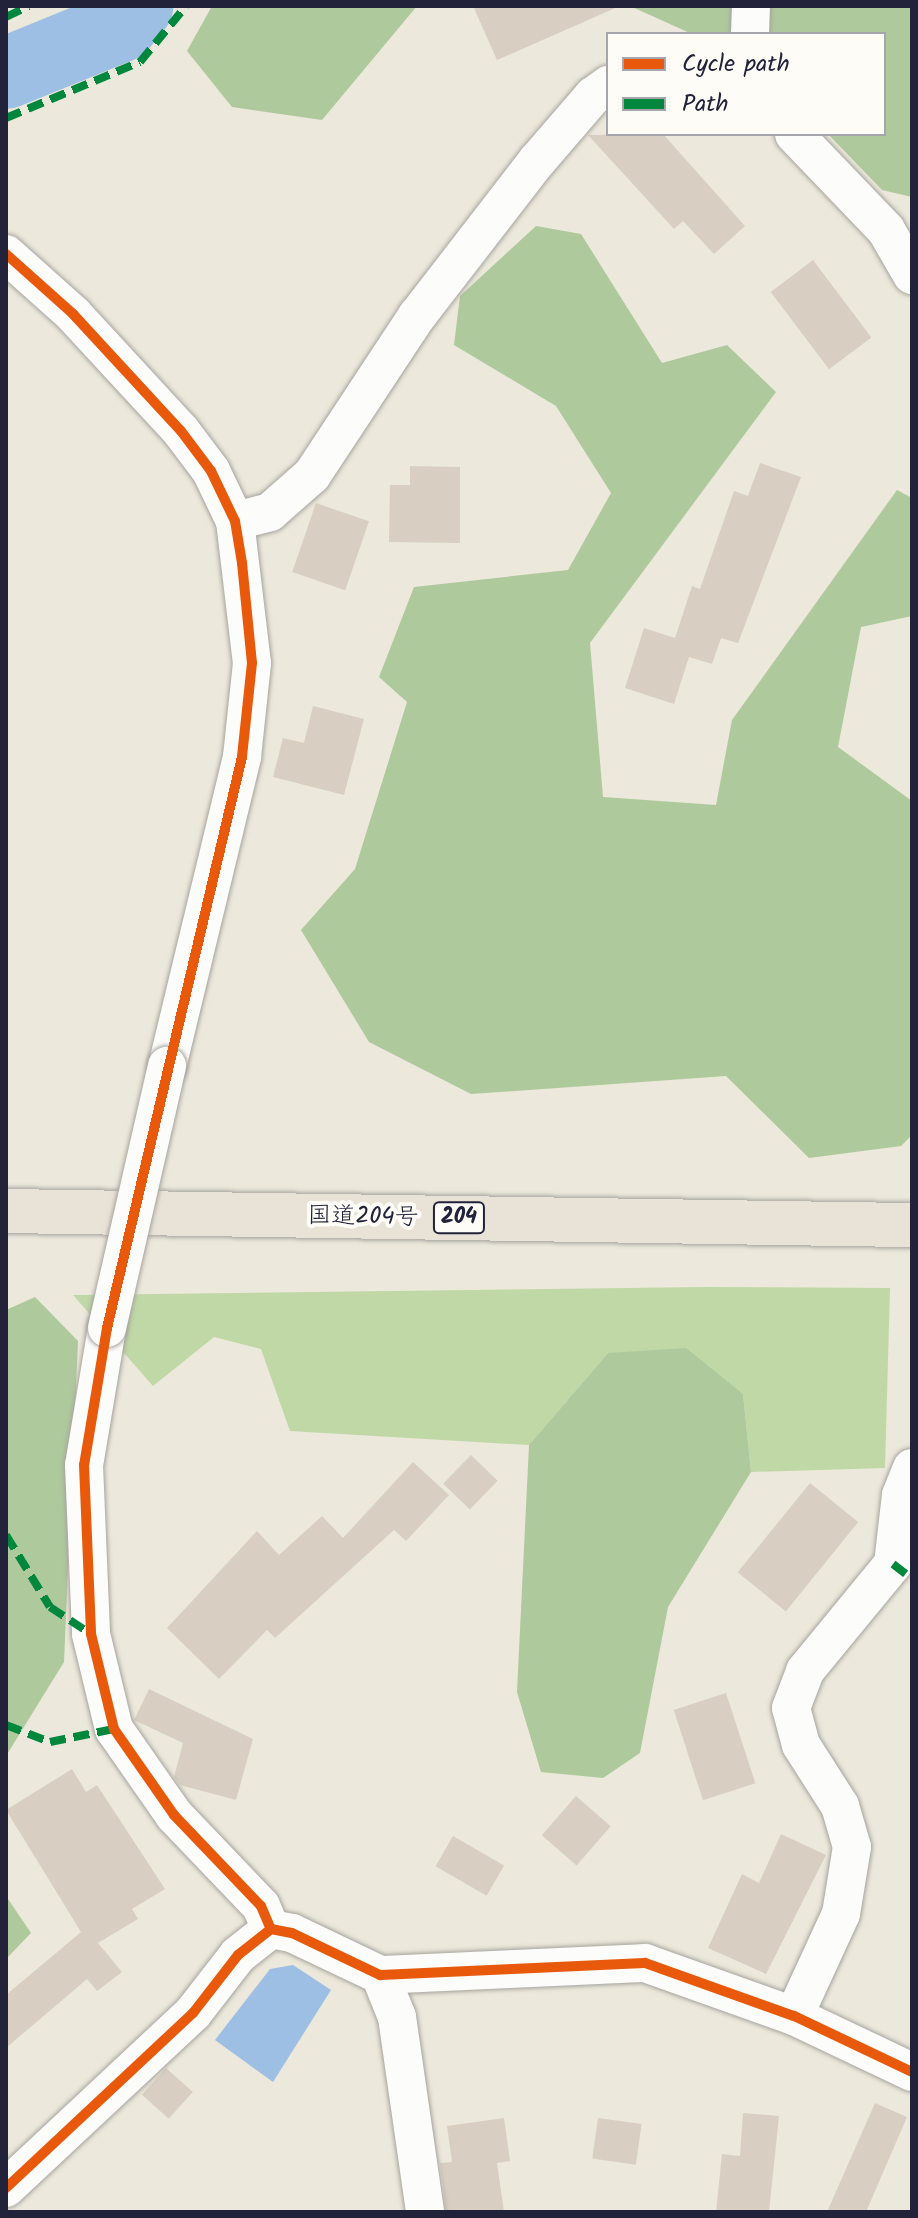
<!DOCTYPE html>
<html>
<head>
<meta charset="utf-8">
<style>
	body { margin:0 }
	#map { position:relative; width:918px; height:2218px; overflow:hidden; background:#ece8db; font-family:Kalam,"Klee One",sans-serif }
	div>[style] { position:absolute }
	.green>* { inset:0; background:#bfd8a5 }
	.forest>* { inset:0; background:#aec99c }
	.water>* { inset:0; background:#9cbfe3 }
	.river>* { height:72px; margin:-36px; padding:0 36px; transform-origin:36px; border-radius:36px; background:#9cbfe3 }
	.building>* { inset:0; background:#d8cfc2; transform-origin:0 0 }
	.roads { filter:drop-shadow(0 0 2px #a6a49f) drop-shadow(0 0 2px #a6a49f) }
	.minor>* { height:38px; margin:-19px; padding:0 19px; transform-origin:19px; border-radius:19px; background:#fcfcfa }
	.trunk>* { height:44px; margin:-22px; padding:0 22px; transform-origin:22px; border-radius:22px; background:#e9e3d7 }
	.bridges { filter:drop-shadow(0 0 2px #a6a49f) drop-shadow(0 0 2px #a6a49f) }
	.minor-bridge>* { height:38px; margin:-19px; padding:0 19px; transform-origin:19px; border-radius:19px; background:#fcfcfa }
	.quiet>* { height:8px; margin-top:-4px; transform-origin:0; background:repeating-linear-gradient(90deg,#00873e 0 16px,transparent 0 24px) }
	.cycleway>* { height:10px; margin:-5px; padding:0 5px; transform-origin:5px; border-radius:5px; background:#e8590c }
	span { translate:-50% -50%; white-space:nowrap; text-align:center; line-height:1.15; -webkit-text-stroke:8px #fdfcf7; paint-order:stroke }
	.shield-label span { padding:2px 6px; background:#fdfcf7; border:2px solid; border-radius:6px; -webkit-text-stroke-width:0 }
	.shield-label { font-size:22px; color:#22223b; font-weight:700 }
	.street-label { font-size:24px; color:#22223b }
	.frame { position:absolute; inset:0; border:8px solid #22223b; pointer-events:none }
	.legend { position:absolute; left:606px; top:32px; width:280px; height:104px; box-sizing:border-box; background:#fdfcf7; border:2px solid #a5a5ac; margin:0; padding:10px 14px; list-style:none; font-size:24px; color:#22223b }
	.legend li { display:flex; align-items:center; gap:16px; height:40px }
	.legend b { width:40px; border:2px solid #a5a5ac }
</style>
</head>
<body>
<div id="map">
	<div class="green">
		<i style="clip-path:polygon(706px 1287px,890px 1288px,885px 1468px,751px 1472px,743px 1394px,608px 1353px,529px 1445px,290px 1431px,261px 1349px,214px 1337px,153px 1386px,73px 1295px)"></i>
	</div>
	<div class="forest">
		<i style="clip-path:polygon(212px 6px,417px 6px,322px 120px,232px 107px,187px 51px)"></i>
		<i style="clip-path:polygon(630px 6px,912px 6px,912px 197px,882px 190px,828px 134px,884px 134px,884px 34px,692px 34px)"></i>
		<i style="clip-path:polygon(536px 226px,581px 234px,662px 363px,727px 345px,776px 392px,590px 643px,603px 797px,716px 805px,732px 720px,897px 490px,912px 498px,912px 616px,861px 627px,838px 747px,912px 801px,912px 1135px,901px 1146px,809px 1158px,726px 1076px,471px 1094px,369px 1042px,301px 930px,355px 869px,407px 702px,379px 677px,414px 587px,568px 570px,611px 493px,556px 406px,454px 345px,460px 296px)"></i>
		<i style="clip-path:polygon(35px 1297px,78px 1341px,64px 1662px,6px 1756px,6px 1310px)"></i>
		<i style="clip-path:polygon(686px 1348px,743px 1394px,751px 1472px,668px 1607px,640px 1753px,603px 1778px,541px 1772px,517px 1692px,529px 1445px,608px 1353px)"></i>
		<i style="clip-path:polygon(6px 1896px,31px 1933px,6px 1959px)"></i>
	</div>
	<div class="water">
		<i style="clip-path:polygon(293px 1965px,331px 1990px,273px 2082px,215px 2040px,270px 1969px)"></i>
	</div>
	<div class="river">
		<i style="left:6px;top:73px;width:124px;rotate:-22.2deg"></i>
		<i style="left:121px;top:26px;width:26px;rotate:-51deg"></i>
	</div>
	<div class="building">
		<i style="clip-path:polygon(473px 6px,620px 6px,497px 60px)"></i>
		<i style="clip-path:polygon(663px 134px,745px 226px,714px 254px,683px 221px,674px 229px,588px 135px)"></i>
		<i style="left:813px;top:260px;width:97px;height:53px;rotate:53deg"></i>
		<i style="clip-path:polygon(760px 463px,801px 477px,738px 643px,721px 638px,712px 664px,689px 657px,674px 704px,625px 688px,644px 628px,675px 638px,692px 586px,700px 589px,734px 491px,748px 496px)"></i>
		<i style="clip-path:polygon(410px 466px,460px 467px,460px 543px,389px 542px,390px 485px,410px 485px)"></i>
		<i style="left:316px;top:503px;width:56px;height:73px;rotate:19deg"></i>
		<i style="clip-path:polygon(313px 706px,364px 719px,344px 795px,273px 777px,283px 738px,304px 743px)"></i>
		<i style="left:471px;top:1455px;width:37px;height:40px;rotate:44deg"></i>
		<i style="clip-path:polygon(413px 1462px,449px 1495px,406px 1541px,394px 1530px,275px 1638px,267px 1630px,219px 1679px,167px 1628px,257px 1531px,279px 1555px,322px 1516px,343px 1538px)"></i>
		<i style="left:810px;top:1483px;width:62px;height:115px;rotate:39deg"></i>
		<i style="clip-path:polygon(149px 1689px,253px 1739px,236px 1800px,180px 1785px,174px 1777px,183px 1743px,134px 1720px)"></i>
		<i style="left:726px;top:1693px;width:95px;height:55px;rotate:72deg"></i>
		<i style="clip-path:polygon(72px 1769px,86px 1792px,97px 1785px,165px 1889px,132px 1909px,138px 1919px,98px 1943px,122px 1972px,97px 1991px,87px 1979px,6px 2048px,6px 1995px,81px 1932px,6px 1810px)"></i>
		<i style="left:576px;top:1796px;width:46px;height:52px;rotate:41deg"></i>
		<i style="clip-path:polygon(781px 1834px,826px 1855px,766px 1974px,708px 1948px,742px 1874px,759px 1883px)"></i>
		<i style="left:453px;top:1836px;width:59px;height:35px;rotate:30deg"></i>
		<i style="left:166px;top:2068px;width:36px;height:36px;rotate:42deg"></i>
		<i style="clip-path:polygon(875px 2103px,907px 2117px,866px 2212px,827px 2212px)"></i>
		<i style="clip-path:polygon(743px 2113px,779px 2116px,769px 2212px,716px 2212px,722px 2154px,740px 2156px)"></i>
		<i style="clip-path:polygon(504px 2118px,510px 2161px,497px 2163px,504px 2212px,446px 2212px,440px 2163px,452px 2162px,447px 2126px)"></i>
		<i style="left:598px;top:2118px;width:44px;height:41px;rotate:8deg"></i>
	</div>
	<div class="roads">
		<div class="minor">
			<i style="left:750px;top:34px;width:28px;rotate:-88deg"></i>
			<i style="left:794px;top:134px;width:133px;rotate:46.2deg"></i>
			<i style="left:886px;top:230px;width:52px;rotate:60deg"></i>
			<i style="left:6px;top:254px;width:90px;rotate:41.8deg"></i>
			<i style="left:73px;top:314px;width:159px;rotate:47.3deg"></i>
			<i style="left:181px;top:431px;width:50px;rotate:53.1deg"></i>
			<i style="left:211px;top:471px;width:55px;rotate:64.4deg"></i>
			<i style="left:235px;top:521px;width:143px;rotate:83.2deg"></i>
			<i style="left:252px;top:663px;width:95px;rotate:96.1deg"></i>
			<i style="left:242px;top:757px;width:318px;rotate:103.6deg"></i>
			<i style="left:235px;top:521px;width:36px;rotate:-14deg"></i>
			<i style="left:270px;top:512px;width:56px;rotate:-41.4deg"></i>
			<i style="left:312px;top:475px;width:191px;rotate:-56.6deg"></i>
			<i style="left:417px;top:316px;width:196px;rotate:-52.3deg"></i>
			<i style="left:537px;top:161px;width:86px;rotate:-49.3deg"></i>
			<i style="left:593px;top:96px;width:19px;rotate:-36deg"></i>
			<i style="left:107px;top:1328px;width:139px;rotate:99.5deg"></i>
			<i style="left:84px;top:1465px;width:169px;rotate:87.6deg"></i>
			<i style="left:91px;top:1634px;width:98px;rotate:76.4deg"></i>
			<i style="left:114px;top:1729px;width:105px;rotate:55.1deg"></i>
			<i style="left:174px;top:1815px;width:126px;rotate:46.3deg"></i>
			<i style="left:261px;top:1906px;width:25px;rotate:67deg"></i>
			<i style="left:380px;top:1975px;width:45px;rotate:68deg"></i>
			<i style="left:397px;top:2017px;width:197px;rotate:81.8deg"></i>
			<i style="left:794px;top:2016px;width:112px;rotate:-65.3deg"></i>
			<i style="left:841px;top:1914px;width:68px;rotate:-80.7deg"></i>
			<i style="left:852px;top:1847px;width:43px;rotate:-106.3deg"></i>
			<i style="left:840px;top:1806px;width:72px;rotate:-122.6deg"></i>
			<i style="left:801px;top:1745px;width:38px;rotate:-105deg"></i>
			<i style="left:791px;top:1708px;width:40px;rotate:-69deg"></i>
			<i style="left:805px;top:1671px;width:139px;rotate:-50.6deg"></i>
			<i style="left:893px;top:1564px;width:69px;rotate:-83.4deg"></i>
			<i style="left:901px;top:1495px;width:29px;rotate:-68deg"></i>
			<i style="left:6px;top:2188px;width:256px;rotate:-43.1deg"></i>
			<i style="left:193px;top:2013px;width:73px;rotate:-52.2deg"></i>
			<i style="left:238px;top:1955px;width:42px;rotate:-38.2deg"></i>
			<i style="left:271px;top:1929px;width:21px;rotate:11deg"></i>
			<i style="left:292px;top:1933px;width:98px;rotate:25.5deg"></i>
			<i style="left:380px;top:1975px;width:265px;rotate:-2.6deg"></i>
			<i style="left:645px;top:1963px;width:158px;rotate:19.6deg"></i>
			<i style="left:794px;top:2016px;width:131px;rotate:25.4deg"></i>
		</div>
		<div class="trunk">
			<i style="left:6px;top:1211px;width:906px;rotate:0.89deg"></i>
		</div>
	</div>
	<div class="bridges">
		<div class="minor-bridge">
			<i style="left:107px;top:1328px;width:269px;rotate:-77.1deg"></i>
		</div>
	</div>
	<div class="quiet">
		<i style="left:6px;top:17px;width:25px;rotate:-26deg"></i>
		<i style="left:6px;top:118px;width:145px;rotate:-22.7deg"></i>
		<i style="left:140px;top:62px;width:72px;rotate:-50.6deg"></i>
		<i style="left:6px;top:1535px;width:84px;rotate:58.6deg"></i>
		<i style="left:50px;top:1607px;width:49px;rotate:33.4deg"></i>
		<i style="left:893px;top:1564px;width:24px;rotate:38deg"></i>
		<i style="left:6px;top:1725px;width:47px;rotate:21.1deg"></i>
		<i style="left:50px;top:1742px;width:65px;rotate:-11.5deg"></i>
	</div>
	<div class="cycleway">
		<i style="left:6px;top:254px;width:90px;rotate:41.8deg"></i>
		<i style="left:73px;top:314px;width:159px;rotate:47.3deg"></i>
		<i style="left:181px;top:431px;width:50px;rotate:53.1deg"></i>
		<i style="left:211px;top:471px;width:55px;rotate:64.4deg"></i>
		<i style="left:235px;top:521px;width:43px;rotate:80.5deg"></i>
		<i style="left:242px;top:563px;width:100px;rotate:84.3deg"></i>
		<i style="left:252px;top:663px;width:95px;rotate:96.1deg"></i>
		<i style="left:242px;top:757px;width:587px;rotate:103.3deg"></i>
		<i style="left:107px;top:1328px;width:139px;rotate:99.5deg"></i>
		<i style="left:84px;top:1465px;width:169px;rotate:87.6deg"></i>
		<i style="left:91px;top:1634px;width:98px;rotate:76.4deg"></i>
		<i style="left:114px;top:1729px;width:105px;rotate:55.1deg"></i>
		<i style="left:174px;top:1815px;width:126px;rotate:46.3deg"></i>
		<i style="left:261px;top:1906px;width:25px;rotate:67deg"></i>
		<i style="left:6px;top:2188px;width:256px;rotate:-43.1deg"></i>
		<i style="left:193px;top:2013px;width:73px;rotate:-52.2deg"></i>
		<i style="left:238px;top:1955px;width:42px;rotate:-38.2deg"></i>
		<i style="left:271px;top:1929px;width:21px;rotate:11deg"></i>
		<i style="left:292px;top:1933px;width:98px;rotate:25.5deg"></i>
		<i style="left:380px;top:1975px;width:265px;rotate:-2.6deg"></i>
		<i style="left:645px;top:1963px;width:158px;rotate:19.6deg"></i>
		<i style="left:794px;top:2016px;width:131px;rotate:25.4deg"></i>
	</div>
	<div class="shield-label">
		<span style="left:459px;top:1218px">204</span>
	</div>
	<div class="street-label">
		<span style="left:363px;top:1217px;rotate:1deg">国道204号</span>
	</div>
	<div class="frame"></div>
	<ul class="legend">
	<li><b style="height:10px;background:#e8590c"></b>Cycle path</li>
	<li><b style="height:10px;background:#00873e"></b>Path</li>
	</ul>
</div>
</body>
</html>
